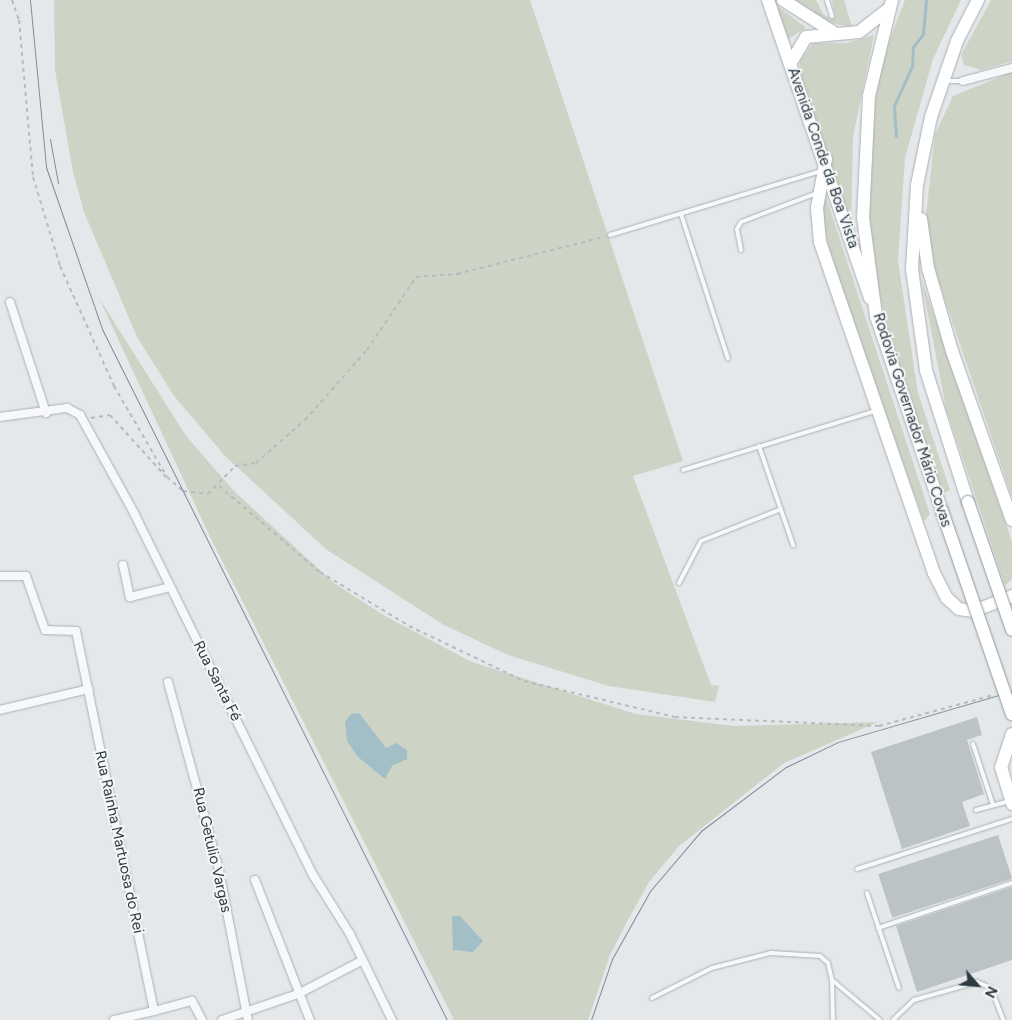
<!DOCTYPE html>
<html>
<head>
<meta charset="utf-8">
<style>
	body { margin:0 }
	#map { position:relative; width:1012px; height:1020px; overflow:hidden; background:#e4e8eb; font-family:Figtree,sans-serif }
	div>[style] { position:absolute }
	.green>* { inset:0; background:#cdd4c6 }
	.water>* { inset:0; background:#a2bec7 }
	.stream>* { height:3px; margin:-1.5px; padding:0 1.5px; transform-origin:1.5px; border-radius:1.5px; background:#a2bec7 }
	.building>* { inset:0; background:#bcc3c7; transform-origin:0 0 }
	.path>* { height:2px; margin-top:-1px; transform-origin:0; background:repeating-linear-gradient(90deg,#b6bbbe 0 4px,transparent 0 8px) }
	.roads { filter:drop-shadow(0 0 1px #a9b0b5) drop-shadow(0 0 1px #a9b0b5) }
	.service>* { height:4px; margin:-2px; padding:0 2px; transform-origin:2px; border-radius:2px; background:#f7f8f9 }
	.minor>* { height:8px; margin:-4px; padding:0 4px; transform-origin:4px; border-radius:4px; background:#f7f8f9 }
	.primary>* { height:12px; margin:-6px; padding:0 6px; transform-origin:6px; border-radius:6px; background:#fff }
	.trunk>* { height:12px; margin:-6px; padding:0 6px; transform-origin:6px; border-radius:6px; background:#fff }
	.tram>* { height:1px; margin:-0.5px; padding:0 0.5px; transform-origin:0.5px; border-radius:0.5px; background:#7f8c93 }
	.bridges { filter:drop-shadow(0 0 1px #8d99a0) drop-shadow(0 0 1px #8d99a0) }
	.trunk-bridge>* { height:12px; margin:-6px; padding:0 6px; transform-origin:6px; border-radius:6px; background:#fff }
	span { translate:-50% -50%; white-space:nowrap; text-align:center; line-height:1.15; -webkit-text-stroke:4px #f4f7f8; paint-order:stroke }
	.street-label { font-size:15px; color:#2d3a42 }
	.north { position:absolute; left:952px; top:960px; width:50px; height:50px; -webkit-text-stroke:4px #f4f7f8; paint-order:stroke; rotate:117deg; font-size:14px; font-weight:700; line-height:20px; text-align:center; color:#2d3a42 }
	.north::after { content:''; display:block; margin:auto; width:18px; height:22px; background:#2d3a42; clip-path:polygon(50% 0,100% 100%,50% 72%,0 100%) }
</style>
</head>
<body>
<div id="map">
	<div class="green">
		<i style="clip-path:polygon(54px 0,530px 0,683px 461px,633px 476px,711px 685px,719px 686px,715px 702px,609px 686px,508px 655px,444px 625px,327px 550px,226px 457px,174px 396px,137px 337px,84px 212px,73px 172px,55px 70px)"></i>
		<i style="clip-path:polygon(790px 0,816px 0,823px 14px,832px 19px,835px 17px,832px 0,844px 0,852px 27px,820px 21px)"></i>
		<i style="clip-path:polygon(905px 0,961px 0,933px 59px,905px 158px,898px 261px,918px 393px,950px 490px,943px 494px,891px 344px,871px 257px,866px 181px,872px 118px,884px 54px)"></i>
		<i style="clip-path:polygon(991px 0,1012px 0,1012px 61px,982px 70px,964px 65px,961px 55px)"></i>
		<i style="clip-path:polygon(776px 5px,805px 27px,806px 28px,788px 39px)"></i>
		<i style="clip-path:polygon(874px 35px,853px 137px,851px 226px,799px 73px,800px 61px,813px 43px,847px 43px)"></i>
		<i style="clip-path:polygon(1012px 72px,1012px 497px,931px 259px,926px 215px,935px 134px,953px 96px)"></i>
		<i style="clip-path:polygon(825px 194px,930px 514px,924px 521px,838px 280px,821px 216px)"></i>
		<i style="clip-path:polygon(921px 278px,1012px 542px,1012px 579px,1005px 585px,946px 408px)"></i>
		<i style="clip-path:polygon(99px 298px,186px 436px,234px 491px,334px 583px,385px 616px,472px 662px,636px 714px,734px 726px,878px 722px,784px 763px,679px 846px,649px 882px,629px 918px,610px 955px,588px 1020px,454px 1020px,212px 541px)"></i>
	</div>
	<div class="water">
		<i style="clip-path:polygon(359px 713px,386px 748px,396px 743px,407px 750px,407px 759px,392px 766px,385px 779px,358px 757px,347px 741px,345px 722px,351px 714px)"></i>
		<i style="clip-path:polygon(452px 916px,460px 916px,483px 941px,473px 952px,453px 950px)"></i>
	</div>
	<div class="stream">
		<i style="left:896px;top:136px;width:30px;rotate:-94deg"></i>
		<i style="left:894px;top:106px;width:44px;rotate:-65.8deg"></i>
		<i style="left:912px;top:66px;width:19px;rotate:-87deg"></i>
		<i style="left:913px;top:47px;width:16px;rotate:-52deg"></i>
		<i style="left:923px;top:34px;width:34px;rotate:-85deg"></i>
	</div>
	<div class="building">
		<i style="clip-path:polygon(977px 717px,982px 735px,967px 740px,984px 794px,962px 802px,970px 826px,902px 849px,871px 752px)"></i>
		<i style="left:998px;top:835px;width:46px;height:126px;rotate:72deg"></i>
		<i style="clip-path:polygon(1012px 887px,1012px 960px,917px 992px,896px 926px)"></i>
	</div>
	<div class="path">
		<i style="left:12px;top:0;width:21px;rotate:71deg"></i>
		<i style="left:19px;top:20px;width:158px;rotate:84.9deg"></i>
		<i style="left:33px;top:177px;width:93px;rotate:73.1deg"></i>
		<i style="left:60px;top:266px;width:132px;rotate:65.8deg"></i>
		<i style="left:114px;top:386px;width:105px;rotate:59.8deg"></i>
		<i style="left:167px;top:477px;width:21px;rotate:41deg"></i>
		<i style="left:183px;top:491px;width:25px;rotate:7deg"></i>
		<i style="left:208px;top:494px;width:39px;rotate:-46deg"></i>
		<i style="left:235px;top:466px;width:21px;rotate:-8deg"></i>
		<i style="left:256px;top:463px;width:65px;rotate:-41.3deg"></i>
		<i style="left:305px;top:420px;width:94px;rotate:-48.5deg"></i>
		<i style="left:367px;top:350px;width:88px;rotate:-56.1deg"></i>
		<i style="left:416px;top:277px;width:41px;rotate:-4.2deg"></i>
		<i style="left:457px;top:274px;width:151px;rotate:-14.2deg"></i>
		<i style="left:91px;top:418px;width:19px;rotate:-9deg"></i>
		<i style="left:110px;top:415px;width:86px;rotate:47.8deg"></i>
		<i style="left:219px;top:486px;width:133px;rotate:40.4deg"></i>
		<i style="left:320px;top:572px;width:104px;rotate:31.2deg"></i>
		<i style="left:409px;top:626px;width:127px;rotate:25.6deg"></i>
		<i style="left:524px;top:681px;width:155px;rotate:13.4deg"></i>
		<i style="left:675px;top:717px;width:204px;rotate:2.5deg"></i>
		<i style="left:879px;top:726px;width:119px;rotate:-15.1deg"></i>
	</div>
	<div class="roads">
		<div class="service">
			<i style="left:827px;top:0;width:17px;rotate:73deg"></i>
			<i style="left:945px;top:81px;width:18px"></i>
			<i style="left:681px;top:214px;width:152px;rotate:72deg"></i>
			<i style="left:610px;top:235px;width:220px;rotate:-16.9deg"></i>
			<i style="left:741px;top:250px;width:21px;rotate:-101deg"></i>
			<i style="left:737px;top:229px;width:8px;rotate:-60deg"></i>
			<i style="left:741px;top:222px;width:81px;rotate:-20.9deg"></i>
			<i style="left:759px;top:446px;width:105px;rotate:71deg"></i>
			<i style="left:683px;top:470px;width:201px;rotate:-17.1deg"></i>
			<i style="left:679px;top:583px;width:47px;rotate:-62.4deg"></i>
			<i style="left:701px;top:541px;width:86px;rotate:-21.8deg"></i>
			<i style="left:973px;top:744px;width:64px;rotate:71.8deg"></i>
			<i style="left:976px;top:810px;width:34px;rotate:-15deg"></i>
			<i style="left:857px;top:869px;width:163px;rotate:-17.9deg"></i>
			<i style="left:867px;top:893px;width:100px;rotate:71.4deg"></i>
			<i style="left:878px;top:928px;width:141px;rotate:-18.6deg"></i>
			<i style="left:832px;top:980px;width:62px;rotate:39.8deg"></i>
			<i style="left:652px;top:998px;width:67px;rotate:-26.6deg"></i>
			<i style="left:712px;top:968px;width:61px;rotate:-14.3deg"></i>
			<i style="left:771px;top:953px;width:49px;rotate:3.5deg"></i>
			<i style="left:820px;top:956px;width:11px;rotate:41deg"></i>
			<i style="left:828px;top:963px;width:17px;rotate:77deg"></i>
			<i style="left:832px;top:980px;width:40px;rotate:88.6deg"></i>
			<i style="left:893px;top:1020px;width:29px;rotate:-44deg"></i>
			<i style="left:914px;top:1000px;width:66px;rotate:-15.9deg"></i>
			<i style="left:977px;top:982px;width:15px;rotate:23deg"></i>
			<i style="left:991px;top:988px;width:34px;rotate:69deg"></i>
		</div>
		<div class="minor">
			<i style="left:963px;top:81px;width:51px;rotate:-14.9deg"></i>
			<i style="left:10px;top:302px;width:117px;rotate:72deg"></i>
			<i style="left:0;top:417px;width:68px;rotate:-7.7deg"></i>
			<i style="left:67px;top:408px;width:15px;rotate:28deg"></i>
			<i style="left:80px;top:415px;width:112px;rotate:61.1deg"></i>
			<i style="left:134px;top:513px;width:404px;rotate:63.7deg"></i>
			<i style="left:313px;top:875px;width:70px;rotate:57.9deg"></i>
			<i style="left:350px;top:934px;width:96px;rotate:64deg"></i>
			<i style="left:123px;top:565px;width:33px;rotate:78deg"></i>
			<i style="left:130px;top:597px;width:41px;rotate:-14deg"></i>
			<i style="left:0;top:576px;width:26px"></i>
			<i style="left:26px;top:576px;width:57px;rotate:70.6deg"></i>
			<i style="left:45px;top:630px;width:31px;rotate:2deg"></i>
			<i style="left:76px;top:631px;width:388px;rotate:78.4deg"></i>
			<i style="left:154px;top:1011px;width:41px;rotate:167.3deg"></i>
			<i style="left:168px;top:682px;width:195px;rotate:74.8deg"></i>
			<i style="left:219px;top:870px;width:153px;rotate:79.1deg"></i>
			<i style="left:0;top:710px;width:91px;rotate:-13.3deg"></i>
			<i style="left:255px;top:880px;width:150px;rotate:68.6deg"></i>
			<i style="left:154px;top:1011px;width:39px;rotate:-15deg"></i>
			<i style="left:192px;top:1001px;width:21px;rotate:62deg"></i>
			<i style="left:222px;top:1020px;width:80px;rotate:-18.9deg"></i>
			<i style="left:298px;top:994px;width:73px;rotate:-27.6deg"></i>
		</div>
		<div class="primary">
			<i style="left:768px;top:0;width:315px;rotate:71.1deg"></i>
			<i style="left:783px;top:0;width:59px;rotate:32.6deg"></i>
			<i style="left:790px;top:64px;width:31px;rotate:-59deg"></i>
			<i style="left:806px;top:37px;width:53px;rotate:-5.4deg"></i>
			<i style="left:859px;top:32px;width:37px;rotate:-38deg"></i>
		</div>
		<div class="trunk">
			<i style="left:892px;top:0;width:99px;rotate:103.5deg"></i>
			<i style="left:869px;top:96px;width:121px;rotate:92.8deg"></i>
			<i style="left:863px;top:217px;width:100px;rotate:82.5deg"></i>
			<i style="left:876px;top:316px;width:206px;rotate:71.3deg"></i>
			<i style="left:826px;top:159px;width:50px;rotate:100.4deg"></i>
			<i style="left:817px;top:208px;width:34px;rotate:85deg"></i>
			<i style="left:820px;top:242px;width:350px;rotate:71deg"></i>
			<i style="left:934px;top:573px;width:28px;rotate:63deg"></i>
			<i style="left:947px;top:598px;width:16px;rotate:43deg"></i>
			<i style="left:959px;top:609px;width:15px;rotate:8deg"></i>
			<i style="left:974px;top:611px;width:41px;rotate:-21.5deg"></i>
			<i style="left:921px;top:219px;width:49px;rotate:81.9deg"></i>
			<i style="left:928px;top:268px;width:86px;rotate:73.9deg"></i>
			<i style="left:952px;top:351px;width:179px;rotate:70.5deg"></i>
			<i style="left:968px;top:502px;width:139px;rotate:-107.7deg"></i>
			<i style="left:926px;top:370px;width:102px;rotate:-97.9deg"></i>
			<i style="left:912px;top:269px;width:84px;rotate:-86.6deg"></i>
			<i style="left:917px;top:185px;width:69px;rotate:-78.4deg"></i>
			<i style="left:931px;top:117px;width:80px;rotate:-71.1deg"></i>
			<i style="left:957px;top:41px;width:46px;rotate:-62.9deg"></i>
			<i style="left:1012px;top:734px;width:35px;rotate:108deg"></i>
			<i style="left:1001px;top:767px;width:39px;rotate:73deg"></i>
		</div>
	</div>
	<div class="tram">
		<i style="left:30px;top:0;width:168px;rotate:84.5deg"></i>
		<i style="left:46px;top:167px;width:171px;rotate:70.9deg"></i>
		<i style="left:102px;top:329px;width:772px;rotate:63.47deg"></i>
		<i style="left:50px;top:139px;width:45px;rotate:79.7deg"></i>
		<i style="left:591px;top:1020px;width:65px;rotate:-71deg"></i>
		<i style="left:612px;top:959px;width:78px;rotate:-60.8deg"></i>
		<i style="left:650px;top:891px;width:79px;rotate:-49.6deg"></i>
		<i style="left:701px;top:831px;width:106px;rotate:-37deg"></i>
		<i style="left:786px;top:767px;width:58px;rotate:-25.7deg"></i>
		<i style="left:838px;top:742px;width:181px;rotate:-16.3deg"></i>
	</div>
	<div class="bridges">
		<div class="trunk-bridge">
			<i style="left:968px;top:502px;width:135px;rotate:71deg"></i>
			<i style="left:942px;top:511px;width:215px;rotate:71deg"></i>
		</div>
	</div>
	<div class="street-label">
		<span style="left:823px;top:158px;rotate:71deg">Avenida Conde da Boa Vista</span>
		<span style="left:912px;top:420px;rotate:72deg">Rodovia Governador Mário Covas</span>
		<span style="left:217px;top:681px;rotate:63deg">Rua Santa Fé</span>
		<span style="left:119px;top:842px;rotate:78deg">Rua Rainha Martuosa do Rei</span>
		<span style="left:212px;top:850px;rotate:77deg">Rua Getulio Vargas</span>
	</div>
	<div class="north">N</div>
</div>
</body>
</html>
